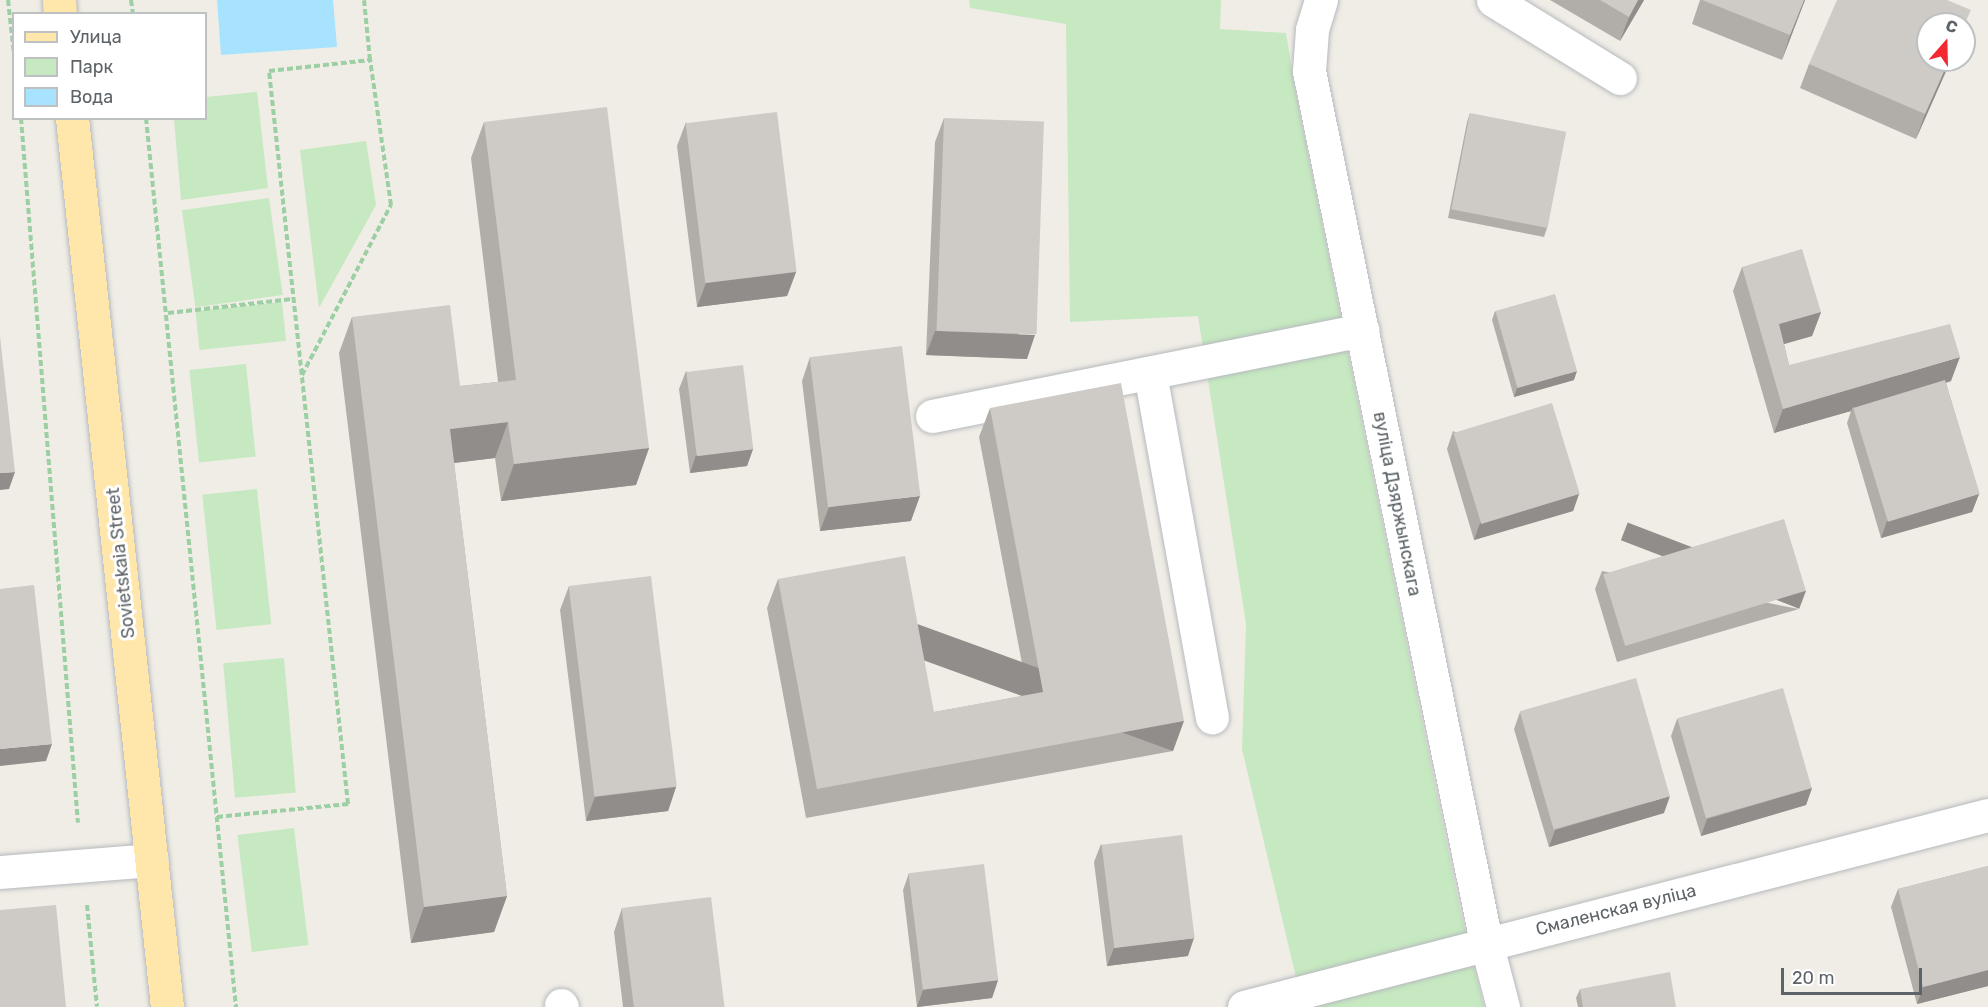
<!DOCTYPE html>
<html>
<head>
<meta charset="utf-8">
<style>
	body { margin:0 }
	#map { position:relative; width:1988px; height:1007px; overflow:hidden; background:#f0ede6; font-family:Rubik,sans-serif }
	div>[style] { position:absolute }
	.green>* { inset:0; background:#c6e9c1; transform-origin:0 0 }
	.water>* { inset:0; background:#a7e3ff }
	.path>* { height:4px; margin-top:-2px; transform-origin:0; background:repeating-linear-gradient(90deg,#9cd0a4 0 6px,transparent 0 9px) }
	.roads { filter:drop-shadow(0 0 2px #b6b9bd) drop-shadow(0 0 2px #b6b9bd) }
	.minor>* { height:33px; margin:-16.5px; padding:0 16.5px; transform-origin:16.5px; border-radius:16.5px; background:#fff }
	.major>* { height:33px; margin:-16.5px; padding:0 16.5px; transform-origin:16.5px; border-radius:16.5px; background:#ffe7ac }
	.wall>* { inset:0; background:#b1aea9 }
	.shaded-wall>* { inset:0; background:#908d8a; transform-origin:0 0 }
	.building>* { inset:0; background:#cecac5; transform-origin:0 0 }
	span { translate:-50% -50%; white-space:nowrap; text-align:center; line-height:1.15; -webkit-text-stroke:6px #fff; paint-order:stroke }
	.street-label { font-size:18px; color:#5d6367 }
	.legend { position:absolute; left:12px; top:12px; width:195px; height:108px; box-sizing:border-box; background:#fff; border:2px solid #bec1c2; margin:0; padding:8px 10px; list-style:none; font-size:18px; color:#5d6367 }
	.legend li { display:flex; align-items:center; gap:12px; height:30px }
	.legend b { width:30px; border:2px solid #bec1c2 }
	.north { position:absolute; left:1916px; top:12px; width:60px; height:60px; box-sizing:border-box; background:#fff; border:2px solid #bec1c2; border-radius:50%; rotate:20deg; font-size:16px; font-weight:700; line-height:24px; text-align:center; color:#5d6367 }
	.north::after { content:''; display:block; margin:auto; width:21px; height:27px; background:#f42831; clip-path:polygon(50% 0,100% 100%,50% 72%,0 100%) }
	.scale { position:absolute; left:1781px; top:968px; width:141px; height:27px; box-sizing:border-box; border:3px solid #5d6367; border-top:0; padding-left:8px; font-size:18px; line-height:21px; white-space:nowrap; color:#5d6367; -webkit-text-stroke:4px #fff; paint-order:stroke }
</style>
</head>
<body>
<div id="map">
	<div class="green">
		<i style="clip-path:polygon(969px 0,1221px 0,1220px 29px,1286px 33px,1297px 100px,1461px 914px,1484px 1007px,1303px 1007px,1242px 749px,1246px 624px,1198px 316px,1070px 322px,1066px 24px,970px 8px)"></i>
		<i style="clip-path:polygon(257px 92px,268px 188px,181px 200px,174px 119px,206px 118px,206px 97px)"></i>
		<i style="clip-path:polygon(366px 141px,376px 205px,319px 308px,300px 150px)"></i>
		<i style="left:269px;top:198px;width:98px;height:88px;rotate:82deg"></i>
		<i style="left:282px;top:302px;width:39px;height:87px;rotate:84deg"></i>
		<i style="left:246px;top:364px;width:93px;height:57px;rotate:84deg"></i>
		<i style="left:257px;top:489px;width:136px;height:55px;rotate:84deg"></i>
		<i style="left:284px;top:658px;width:135px;height:61px;rotate:85deg"></i>
		<i style="left:294px;top:828px;width:118px;height:57px;rotate:83deg"></i>
	</div>
	<div class="water">
		<i style="clip-path:polygon(217px 0,333px 0,337px 47px,221px 55px)"></i>
	</div>
	<div class="path">
		<i style="left:8px;top:0;width:54px;rotate:83.7deg"></i>
		<i style="left:131px;top:0;width:14px;rotate:82deg"></i>
		<i style="left:21px;top:118px;width:707px;rotate:85.38deg"></i>
		<i style="left:146px;top:118px;width:894px;rotate:84.22deg"></i>
		<i style="left:168px;top:313px;width:125px;rotate:-6.4deg"></i>
		<i style="left:302px;top:375px;width:192px;rotate:-62.4deg"></i>
		<i style="left:391px;top:205px;width:147px;rotate:-98.2deg"></i>
		<i style="left:217px;top:817px;width:132px;rotate:-5.7deg"></i>
		<i style="left:348px;top:804px;width:737px;rotate:-96.15deg"></i>
		<i style="left:269px;top:71px;width:102px;rotate:-6.2deg"></i>
		<i style="left:370px;top:60px;width:60px;rotate:-95.7deg"></i>
		<i style="left:87px;top:905px;width:102px;rotate:84.4deg"></i>
	</div>
	<div class="roads">
		<div class="minor">
			<i style="left:1321px;top:0;width:31px;rotate:107deg"></i>
			<i style="left:1312px;top:30px;width:41px;rotate:94.2deg"></i>
			<i style="left:1309px;top:71px;width:889px;rotate:78.51deg"></i>
			<i style="left:1486px;top:942px;width:67px;rotate:75.3deg"></i>
			<i style="left:1493px;top:0;width:149px;rotate:31.6deg"></i>
			<i style="left:1150px;top:373px;width:350px;rotate:79.8deg"></i>
			<i style="left:932px;top:416px;width:439px;rotate:-11.3deg"></i>
			<i style="left:0;top:872px;width:152px;rotate:-4.5deg"></i>
			<i style="left:561px;top:1005px;width:2px;rotate:63deg"></i>
			<i style="left:1244px;top:1007px;width:768px;rotate:-14.47deg"></i>
		</div>
		<div class="major">
			<i style="left:59px;top:0;width:14px;rotate:86deg"></i>
			<i style="left:72px;top:118px;width:894px;rotate:83.9deg"></i>
		</div>
	</div>
	<div class="wall">
		<i style="clip-path:polygon(1550px 0,1644px 0,1620px 41px)"></i>
		<i style="clip-path:polygon(1700px 0,1805px 0,1782px 60px,1692px 24px)"></i>
		<i style="clip-path:polygon(1951px 60px,1916px 139px,1800px 88px,1809px 64px)"></i>
		<i style="clip-path:polygon(1470px 113px,1547px 228px,1544px 237px,1448px 218px,1467px 122px)"></i>
		<i style="clip-path:polygon(944px 118px,1027px 359px,926px 355px,935px 142px)"></i>
		<i style="clip-path:polygon(484px 122px,649px 448px,636px 485px,501px 501px,495px 458px,454px 463px,507px 896px,494px 932px,411px 943px,339px 353px,352px 317px,460px 386px,498px 382px,471px 158px)"></i>
		<i style="clip-path:polygon(686px 122px,796px 272px,787px 296px,697px 307px,677px 146px)"></i>
		<i style="clip-path:polygon(1742px 267px,1821px 312px,1812px 336px,1784px 344px,1789px 365px,1951px 381px,1946px 383px,1979px 494px,1972px 512px,1881px 538px,1847px 423px,1851px 411px,1774px 433px,1733px 291px)"></i>
		<i style="clip-path:polygon(1495px 311px,1574px 380px,1514px 397px,1492px 320px)"></i>
		<i style="clip-path:polygon(810px 357px,911px 521px,820px 531px,802px 381px)"></i>
		<i style="clip-path:polygon(686px 371px,753px 449px,747px 466px,690px 473px,679px 389px)"></i>
		<i style="clip-path:polygon(990px 408px,1173px 751px,806px 818px,767px 608px,778px 579px,934px 712px,1028px 695px,979px 437px)"></i>
		<i style="clip-path:polygon(1453px 431px,1579px 494px,1573px 511px,1474px 540px,1447px 449px)"></i>
		<i style="clip-path:polygon(1602px 571px,1799px 609px,1617px 662px,1595px 589px)"></i>
		<i style="clip-path:polygon(569px 586px,676px 787px,668px 811px,586px 821px,560px 610px)"></i>
		<i style="clip-path:polygon(1520px 712px,1664px 813px,1549px 847px,1514px 729px)"></i>
		<i style="clip-path:polygon(1677px 719px,1812px 788px,1806px 805px,1701px 836px,1671px 736px)"></i>
		<i style="clip-path:polygon(1101px 844px,1188px 956px,1107px 966px,1094px 862px)"></i>
		<i style="clip-path:polygon(1988px 866px,1988px 986px,1917px 1004px,1891px 907px,1898px 889px)"></i>
		<i style="clip-path:polygon(909px 873px,998px 980px,992px 998px,917px 1007px,903px 890px)"></i>
		<i style="clip-path:polygon(622px 908px,724px 1007px,623px 1007px,614px 932px)"></i>
		<i style="clip-path:polygon(1580px 989px,1676px 1007px,1578px 1007px,1576px 998px)"></i>
	</div>
	<div class="shaded-wall">
		<i style="clip-path:polygon(1638px 0,1644px 0,1620px 41px,1629px 17px)"></i>
		<i style="clip-path:polygon(1804px 0,1805px 0,1782px 60px,1790px 35px)"></i>
		<i style="clip-path:polygon(1949px 60px,1951px 60px,1916px 139px,1925px 114px)"></i>
		<i style="clip-path:polygon(796px 272px,787px 296px,697px 307px,706px 283px)"></i>
		<i style="clip-path:polygon(1821px 312px,1812px 336px,1770px 348px,1779px 324px)"></i>
		<i style="clip-path:polygon(935px 331px,1035px 335px,1027px 359px,926px 355px)"></i>
		<i style="clip-path:polygon(1960px 357px,1951px 381px,1854px 410px,1853px 406px,1851px 411px,1774px 433px,1783px 409px)"></i>
		<i style="clip-path:polygon(1577px 371px,1574px 380px,1514px 397px,1517px 388px)"></i>
		<i style="clip-path:polygon(508px 422px,495px 458px,437px 465px,450px 429px)"></i>
		<i style="clip-path:polygon(649px 448px,636px 485px,501px 501px,514px 464px)"></i>
		<i style="clip-path:polygon(753px 449px,747px 466px,690px 473px,696px 455px)"></i>
		<i style="clip-path:polygon(15px 472px,9px 489px,0 490px,0 473px)"></i>
		<i style="clip-path:polygon(1579px 494px,1573px 511px,1474px 540px,1480px 523px)"></i>
		<i style="clip-path:polygon(1979px 494px,1972px 512px,1881px 538px,1887px 521px)"></i>
		<i style="clip-path:polygon(920px 496px,911px 521px,820px 531px,829px 507px)"></i>
		<i style="left:1806px;top:591px;width:19px;height:191px;rotate:111deg"></i>
		<i style="left:1184px;top:721px;width:32px;height:373px;rotate:110deg"></i>
		<i style="clip-path:polygon(52px 744px,46px 761px,0 766px,0 749px)"></i>
		<i style="clip-path:polygon(676px 787px,668px 811px,586px 821px,595px 797px)"></i>
		<i style="clip-path:polygon(1812px 788px,1806px 805px,1701px 836px,1707px 819px)"></i>
		<i style="clip-path:polygon(1670px 796px,1664px 813px,1549px 847px,1555px 830px)"></i>
		<i style="clip-path:polygon(507px 896px,494px 932px,411px 943px,424px 907px)"></i>
		<i style="clip-path:polygon(1194px 938px,1188px 956px,1107px 966px,1114px 948px)"></i>
		<i style="clip-path:polygon(1988px 970px,1988px 986px,1917px 1004px,1923px 987px)"></i>
		<i style="clip-path:polygon(998px 980px,992px 998px,917px 1007px,923px 990px)"></i>
	</div>
	<div class="building">
		<i style="clip-path:polygon(1600px 0,1638px 0,1629px 17px)"></i>
		<i style="clip-path:polygon(1702px 0,1804px 0,1790px 35px)"></i>
		<i style="clip-path:polygon(1837px 0,1947px 0,1971px 10px,1964px 25px,1964px 24px,1928px 24px,1928px 60px,1949px 60px,1925px 114px,1809px 64px)"></i>
		<i style="clip-path:polygon(607px 107px,649px 448px,514px 464px,508px 422px,450px 429px,507px 896px,424px 907px,352px 317px,450px 305px,460px 386px,516px 380px,484px 122px)"></i>
		<i style="left:777px;top:112px;width:161px;height:92px;rotate:83deg"></i>
		<i style="left:1470px;top:113px;width:98px;height:98px;rotate:11deg"></i>
		<i style="left:944px;top:118px;width:100px;height:213px;rotate:2deg"></i>
		<i style="clip-path:polygon(1802px 249px,1821px 312px,1779px 324px,1789px 365px,1950px 324px,1960px 357px,1783px 409px,1742px 267px)"></i>
		<i style="left:1555px;top:294px;width:80px;height:62px;rotate:74deg"></i>
		<i style="clip-path:polygon(0 336px,15px 472px,0 473px)"></i>
		<i style="left:902px;top:346px;width:151px;height:93px;rotate:83deg"></i>
		<i style="left:743px;top:365px;width:85px;height:57px;rotate:83deg"></i>
		<i style="left:1945px;top:380px;width:119px;height:96px;rotate:73deg"></i>
		<i style="clip-path:polygon(1121px 383px,1184px 721px,817px 789px,778px 579px,905px 556px,934px 712px,1043px 692px,990px 408px)"></i>
		<i style="left:1552px;top:403px;width:95px;height:103px;rotate:73deg"></i>
		<i style="left:1784px;top:519px;width:75px;height:189px;rotate:73deg"></i>
		<i style="left:651px;top:576px;width:212px;height:83px;rotate:83deg"></i>
		<i style="clip-path:polygon(34px 585px,52px 744px,0 749px,0 589px)"></i>
		<i style="left:1636px;top:678px;width:123px;height:121px;rotate:74deg"></i>
		<i style="left:1783px;top:688px;width:104px;height:110px;rotate:74deg"></i>
		<i style="left:1182px;top:835px;width:104px;height:81px;rotate:83deg"></i>
		<i style="left:984px;top:864px;width:117px;height:76px;rotate:83deg"></i>
		<i style="clip-path:polygon(1988px 866px,1988px 970px,1923px 987px,1898px 889px)"></i>
		<i style="left:711px;top:897px;width:111px;height:90px;rotate:83deg"></i>
		<i style="clip-path:polygon(56px 905px,66px 1007px,0 1007px,0 910px)"></i>
		<i style="clip-path:polygon(1670px 972px,1676px 1007px,1583px 1007px,1580px 989px)"></i>
	</div>
	<div class="street-label">
		<span style="left:1397px;top:504px;rotate:79deg">вуліца Дзяржынскага</span>
		<span style="left:121px;top:563px;rotate:-96deg">Sovietskaia Street</span>
		<span style="left:1616px;top:910px;rotate:-14deg">Смаленская вуліца</span>
	</div>
	<ul class="legend">
	<li><b style="height:8px;background:#ffe7ac"></b>Улица</li>
	<li><b style="height:16px;background:#c6e9c1"></b>Парк</li>
	<li><b style="height:16px;background:#a7e3ff"></b>Вода</li>
	</ul>
	<div class="north">С</div>
	<div class="scale">20 m</div>
</div>
</body>
</html>
